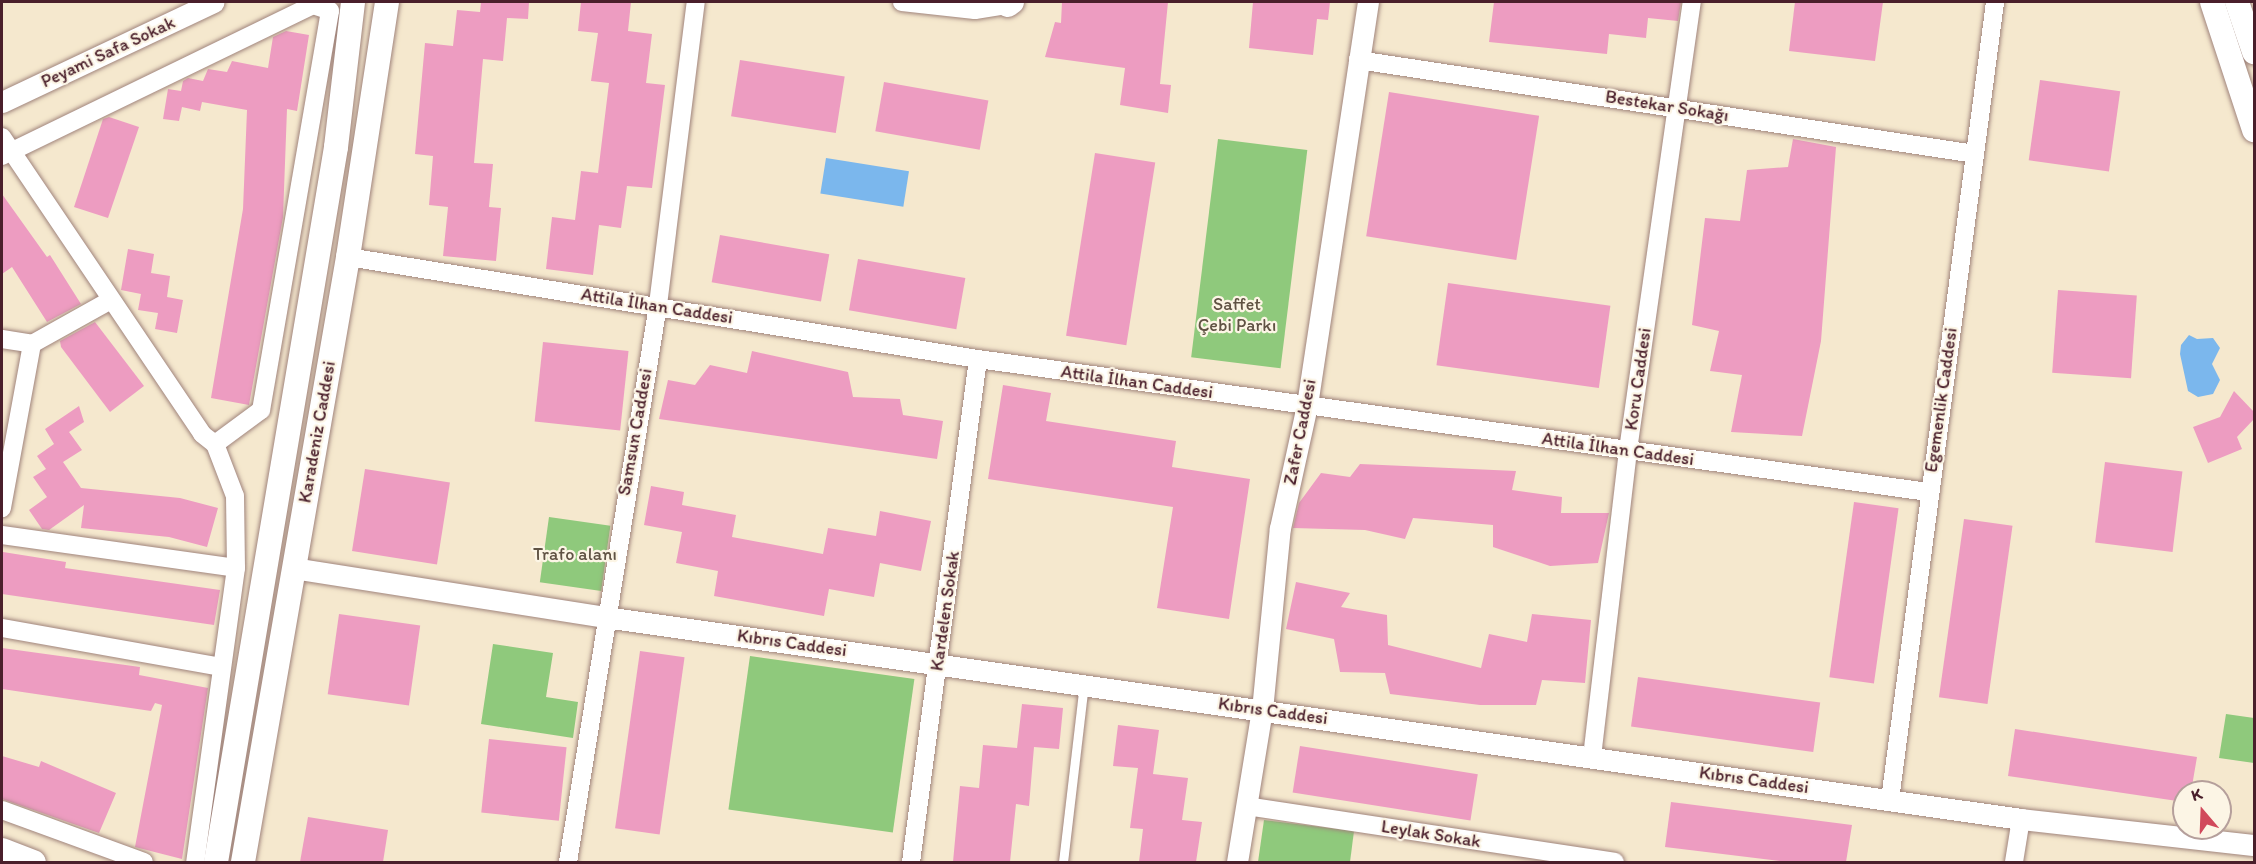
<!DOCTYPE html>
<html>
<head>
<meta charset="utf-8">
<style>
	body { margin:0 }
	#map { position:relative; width:2256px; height:864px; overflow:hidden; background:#f5e8ce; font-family:Itim,sans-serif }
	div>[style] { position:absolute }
	.green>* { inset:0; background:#8fc97c; transform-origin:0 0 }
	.water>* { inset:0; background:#7bb7ed; transform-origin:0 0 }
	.building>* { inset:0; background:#ed9cc1; transform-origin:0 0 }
	.roads { filter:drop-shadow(0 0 2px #a0847c) drop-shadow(0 0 2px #a0847c) }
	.service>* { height:9px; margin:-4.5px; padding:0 4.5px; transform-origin:4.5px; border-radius:4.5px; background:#fff }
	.minor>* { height:18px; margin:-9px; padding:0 9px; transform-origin:9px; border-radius:9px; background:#fff }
	.tertiary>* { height:21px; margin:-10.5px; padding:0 10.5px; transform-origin:10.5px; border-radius:10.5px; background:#fff }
	.secondary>* { height:24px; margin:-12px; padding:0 12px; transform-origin:12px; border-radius:12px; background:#fff }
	span { translate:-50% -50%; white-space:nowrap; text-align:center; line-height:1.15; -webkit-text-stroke:4.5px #fcf5e5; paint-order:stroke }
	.street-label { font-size:18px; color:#4a1f2b }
	.park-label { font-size:18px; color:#5f5243 }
	.frame { position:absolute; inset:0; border:3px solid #4a1f2b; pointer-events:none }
	.north { position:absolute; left:2172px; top:780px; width:60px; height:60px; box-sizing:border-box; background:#fcf5e5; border:2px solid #b59f9b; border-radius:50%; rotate:341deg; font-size:16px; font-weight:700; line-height:24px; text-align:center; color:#4a1f2b }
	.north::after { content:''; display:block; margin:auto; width:21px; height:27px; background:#d1495b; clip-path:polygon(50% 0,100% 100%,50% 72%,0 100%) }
</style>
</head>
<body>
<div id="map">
	<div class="green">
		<i style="left:1218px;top:139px;width:90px;height:220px;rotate:7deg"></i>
		<i style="left:549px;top:517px;width:62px;height:66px;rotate:8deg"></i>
		<i style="clip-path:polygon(493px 644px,553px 653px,546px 697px,578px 702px,573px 738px,481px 724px)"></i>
		<i style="left:750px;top:656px;width:166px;height:155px;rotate:8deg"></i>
		<i style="clip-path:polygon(2226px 714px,2254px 718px,2254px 763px,2219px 758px)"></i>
		<i style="clip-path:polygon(1264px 820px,1354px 831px,1350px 862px,1258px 862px)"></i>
	</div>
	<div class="water">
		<i style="left:826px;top:158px;width:84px;height:36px;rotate:9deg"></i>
		<i style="clip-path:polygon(2189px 335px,2197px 339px,2213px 338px,2220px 348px,2212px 364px,2220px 380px,2213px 394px,2198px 397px,2188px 391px,2180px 354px,2181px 345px)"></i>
	</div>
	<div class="building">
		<i style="clip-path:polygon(481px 2px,529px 2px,528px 19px,507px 18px,503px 61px,483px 59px,474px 163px,493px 164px,489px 207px,501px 208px,496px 261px,443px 256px,448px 207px,429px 205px,433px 156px,415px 154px,425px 43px,453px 46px,457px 10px,480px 12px)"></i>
		<i style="clip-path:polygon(581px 2px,631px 2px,628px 31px,652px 34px,646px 83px,665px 85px,652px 188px,627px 186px,621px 228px,599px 225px,593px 275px,546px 269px,552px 217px,575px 220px,581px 171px,598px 173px,609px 83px,591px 81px,598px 33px,578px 31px)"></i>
		<i style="clip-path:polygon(1062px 2px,1168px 2px,1160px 84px,1171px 85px,1168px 113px,1120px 105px,1125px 68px,1045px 57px,1055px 22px,1061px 23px)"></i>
		<i style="clip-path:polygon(1253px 2px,1330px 2px,1328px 20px,1317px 19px,1313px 55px,1249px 48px)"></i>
		<i style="clip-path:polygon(1494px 2px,1681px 2px,1678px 21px,1648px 18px,1646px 38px,1609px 34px,1607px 54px,1489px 42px)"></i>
		<i style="clip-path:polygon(1795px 2px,1883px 2px,1875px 61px,1789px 51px)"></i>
		<i style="clip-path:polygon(286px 31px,309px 35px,297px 111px,287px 109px,283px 217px,249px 405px,211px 398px,243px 209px,247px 110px,202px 102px,200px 111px,182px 107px,179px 121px,163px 119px,168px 89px,181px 91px,183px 81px,188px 78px,203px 81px,208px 69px,227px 72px,232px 61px,268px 68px,273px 37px)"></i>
		<i style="left:740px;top:60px;width:106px;height:57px;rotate:9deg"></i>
		<i style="left:2040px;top:80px;width:81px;height:81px;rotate:8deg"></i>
		<i style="left:884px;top:82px;width:106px;height:50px;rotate:10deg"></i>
		<i style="left:1389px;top:92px;width:152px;height:146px;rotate:9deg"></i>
		<i style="clip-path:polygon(109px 117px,139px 127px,108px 218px,74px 207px,103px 119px)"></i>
		<i style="clip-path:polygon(1793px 139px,1836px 147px,1821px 341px,1802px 436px,1731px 432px,1742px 375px,1710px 371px,1719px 331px,1692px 325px,1705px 218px,1740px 221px,1747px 170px,1788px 167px)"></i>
		<i style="left:1095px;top:153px;width:61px;height:185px;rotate:9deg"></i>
		<i style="clip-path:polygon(2px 194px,47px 257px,50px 255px,81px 304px,47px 322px,12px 267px,2px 274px)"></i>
		<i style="left:720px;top:235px;width:111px;height:48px;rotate:10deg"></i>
		<i style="clip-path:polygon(128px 249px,154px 254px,151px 273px,170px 276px,167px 297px,183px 300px,177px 333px,155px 329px,158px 313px,138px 310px,141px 294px,121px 290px)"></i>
		<i style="left:858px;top:259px;width:109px;height:52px;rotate:10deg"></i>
		<i style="left:1448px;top:283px;width:164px;height:83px;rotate:8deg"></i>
		<i style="left:2058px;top:290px;width:79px;height:83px;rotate:4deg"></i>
		<i style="clip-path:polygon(95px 322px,144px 386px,110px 412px,61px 347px,60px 341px)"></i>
		<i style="left:543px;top:342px;width:86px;height:80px;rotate:6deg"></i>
		<i style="clip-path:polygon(752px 351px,848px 372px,853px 397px,900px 399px,903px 415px,943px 421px,937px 459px,659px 419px,668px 380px,695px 385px,710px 365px,747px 373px)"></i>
		<i style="clip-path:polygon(1003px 385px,1051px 393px,1046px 421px,1176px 441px,1172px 467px,1250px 479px,1229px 619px,1157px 608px,1173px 507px,988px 479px)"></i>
		<i style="clip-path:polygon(2234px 391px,2254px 412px,2254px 419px,2237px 437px,2242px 449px,2208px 463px,2193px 427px,2220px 417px)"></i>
		<i style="clip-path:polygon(79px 406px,84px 422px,69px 432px,82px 450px,63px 462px,81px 488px,180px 498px,218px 508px,207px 547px,169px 537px,81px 528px,84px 505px,49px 530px,42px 529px,29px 510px,47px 497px,33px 477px,46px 469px,37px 456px,54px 444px,45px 429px)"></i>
		<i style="left:2105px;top:462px;width:78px;height:81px;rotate:7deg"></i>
		<i style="clip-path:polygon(1360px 464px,1516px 471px,1512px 490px,1562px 497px,1561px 513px,1609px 513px,1598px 563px,1550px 566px,1493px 547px,1493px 525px,1413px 518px,1405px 539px,1365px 530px,1293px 528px,1299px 503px,1321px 473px,1350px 477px)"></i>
		<i style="left:365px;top:469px;width:86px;height:83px;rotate:9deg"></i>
		<i style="clip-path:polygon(651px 486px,684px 492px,682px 505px,736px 515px,732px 537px,823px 554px,828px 528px,876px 536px,880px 511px,931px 521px,921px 571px,880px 563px,874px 597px,829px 589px,824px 616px,714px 596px,718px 571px,676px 563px,682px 532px,644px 525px)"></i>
		<i style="left:1854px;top:502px;width:45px;height:177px;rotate:8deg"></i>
		<i style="left:1964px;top:519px;width:49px;height:180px;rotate:8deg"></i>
		<i style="clip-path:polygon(3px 552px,66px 562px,65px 568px,220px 590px,214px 625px,2px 594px)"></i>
		<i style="clip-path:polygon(1296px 582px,1350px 593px,1341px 607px,1387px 615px,1388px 645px,1481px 668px,1489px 634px,1527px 642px,1532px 614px,1591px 620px,1585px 683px,1542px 680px,1536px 705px,1480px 705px,1390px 694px,1385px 673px,1340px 672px,1334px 639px,1286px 629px)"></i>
		<i style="left:339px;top:614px;width:82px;height:81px;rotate:8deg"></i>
		<i style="clip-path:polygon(2px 648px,140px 667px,139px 675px,208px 688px,182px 859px,135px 847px,162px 705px,155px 703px,151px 711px,2px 689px)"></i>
		<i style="left:640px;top:651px;width:45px;height:179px;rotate:8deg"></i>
		<i style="left:1638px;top:677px;width:184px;height:50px;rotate:8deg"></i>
		<i style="clip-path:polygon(1022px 704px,1063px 708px,1059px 749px,1034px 747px,1029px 806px,1016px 804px,1010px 862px,953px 862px,960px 786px,979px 788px,983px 745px,1017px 748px)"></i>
		<i style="clip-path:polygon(1118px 725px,1159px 730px,1153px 774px,1188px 778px,1182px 820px,1202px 822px,1196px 862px,1139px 862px,1143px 829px,1130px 828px,1138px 768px,1113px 766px)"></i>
		<i style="clip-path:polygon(2015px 729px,2197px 757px,2191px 792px,2184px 792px,2184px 802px,2008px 776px)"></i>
		<i style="left:489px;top:739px;width:78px;height:74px;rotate:6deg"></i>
		<i style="left:1300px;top:746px;width:180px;height:47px;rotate:9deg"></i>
		<i style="clip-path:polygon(2px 756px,39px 767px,41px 761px,116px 793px,99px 833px,2px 799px)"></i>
		<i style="clip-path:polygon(1671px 802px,1852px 825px,1846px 862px,1788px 862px,1665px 847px)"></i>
		<i style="clip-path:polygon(308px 817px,388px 830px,383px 862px,300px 862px)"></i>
	</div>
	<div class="roads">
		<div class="service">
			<i style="left:1063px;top:862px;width:179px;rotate:-83.3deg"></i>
		</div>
		<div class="minor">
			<i style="left:902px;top:2px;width:73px;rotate:6.3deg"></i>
			<i style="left:975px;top:10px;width:33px;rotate:-9deg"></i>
			<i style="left:1358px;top:60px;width:624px;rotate:8.66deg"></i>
			<i style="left:2px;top:137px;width:358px;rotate:56deg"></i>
			<i style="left:202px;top:434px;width:16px;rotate:38deg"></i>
			<i style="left:215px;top:444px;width:56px;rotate:69deg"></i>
			<i style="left:235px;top:496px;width:72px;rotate:89.2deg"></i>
			<i style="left:236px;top:568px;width:297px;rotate:97.9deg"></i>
			<i style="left:2px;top:156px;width:346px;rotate:-25.9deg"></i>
			<i style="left:313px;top:5px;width:18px;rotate:19deg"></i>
			<i style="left:330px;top:11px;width:405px;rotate:99.8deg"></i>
			<i style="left:261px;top:410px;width:57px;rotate:143.5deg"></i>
			<i style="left:348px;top:257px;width:638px;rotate:9.2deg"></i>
			<i style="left:978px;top:359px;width:959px;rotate:7.97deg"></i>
			<i style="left:2px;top:339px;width:30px;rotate:9deg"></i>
			<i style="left:32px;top:344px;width:167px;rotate:100.4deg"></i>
			<i style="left:32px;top:344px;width:90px;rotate:-29.1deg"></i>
			<i style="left:2px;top:535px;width:236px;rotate:8deg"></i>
			<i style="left:2px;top:628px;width:223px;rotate:10.1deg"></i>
			<i style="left:1592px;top:757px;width:309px;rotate:-83.3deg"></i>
			<i style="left:1628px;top:450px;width:453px;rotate:-81.9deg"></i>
			<i style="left:1890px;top:800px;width:805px;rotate:-82.5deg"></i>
			<i style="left:1246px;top:806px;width:373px;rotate:8.6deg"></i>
			<i style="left:2px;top:810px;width:151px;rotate:20.1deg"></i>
			<i style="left:568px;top:862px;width:564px;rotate:-80.82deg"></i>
			<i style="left:658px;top:305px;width:305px;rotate:-82.9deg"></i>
			<i style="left:911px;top:862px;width:507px;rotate:-82.41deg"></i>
			<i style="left:2014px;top:862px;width:44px;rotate:-80.8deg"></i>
		</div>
		<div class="tertiary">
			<i style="left:2px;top:102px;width:234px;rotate:-25.3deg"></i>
			<i style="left:293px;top:568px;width:316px;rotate:8.9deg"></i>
			<i style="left:605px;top:617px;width:1430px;rotate:8.12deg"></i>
			<i style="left:2021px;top:819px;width:234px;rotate:6.4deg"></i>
			<i style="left:1237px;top:862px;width:154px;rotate:-80.7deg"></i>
			<i style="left:1262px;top:710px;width:183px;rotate:-84.4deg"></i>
			<i style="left:1280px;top:528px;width:126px;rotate:-77.6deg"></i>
			<i style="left:1307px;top:405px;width:408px;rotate:-81.4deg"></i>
		</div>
		<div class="secondary">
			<i style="left:2212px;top:2px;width:135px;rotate:71.8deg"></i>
			<i style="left:2237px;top:2px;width:53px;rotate:71.2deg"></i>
			<i style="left:1008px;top:5px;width:5px;rotate:-37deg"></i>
			<i style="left:2px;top:850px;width:34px;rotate:21deg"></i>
			<i style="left:216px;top:862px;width:725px;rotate:-80.47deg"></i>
			<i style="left:336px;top:147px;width:146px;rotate:-83.3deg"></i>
			<i style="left:243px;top:862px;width:614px;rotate:-80.15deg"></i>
			<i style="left:348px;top:257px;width:258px;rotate:-81.3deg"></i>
		</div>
	</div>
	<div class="street-label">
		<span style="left:108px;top:52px;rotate:-25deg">Peyami Safa Sokak</span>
		<span style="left:1667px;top:106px;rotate:9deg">Bestekar Sokağı</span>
		<span style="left:657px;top:306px;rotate:9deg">Attila İlhan Caddesi</span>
		<span style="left:1638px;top:379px;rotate:-82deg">Koru Caddesi</span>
		<span style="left:1137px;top:382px;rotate:8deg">Attila İlhan Caddesi</span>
		<span style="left:1941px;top:400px;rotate:-82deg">Egemenlik Caddesi</span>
		<span style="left:317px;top:432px;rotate:-80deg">Karadeniz Caddesi</span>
		<span style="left:635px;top:432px;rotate:-80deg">Samsun Caddesi</span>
		<span style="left:1300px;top:432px;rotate:-79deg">Zafer Caddesi</span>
		<span style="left:1618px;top:449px;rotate:8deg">Attila İlhan Caddesi</span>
		<span style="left:945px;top:611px;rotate:-82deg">Kardelen Sokak</span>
		<span style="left:792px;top:643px;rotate:8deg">Kıbrıs Caddesi</span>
		<span style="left:1273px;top:711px;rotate:8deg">Kıbrıs Caddesi</span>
		<span style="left:1754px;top:780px;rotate:8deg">Kıbrıs Caddesi</span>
		<span style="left:1431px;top:834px;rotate:9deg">Leylak Sokak</span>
	</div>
	<div class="park-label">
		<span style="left:1237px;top:315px">Saffet<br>Çebi Parkı</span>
		<span style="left:575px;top:554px">Trafo alanı</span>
	</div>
	<div class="frame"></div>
	<div class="north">K</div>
</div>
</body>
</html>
